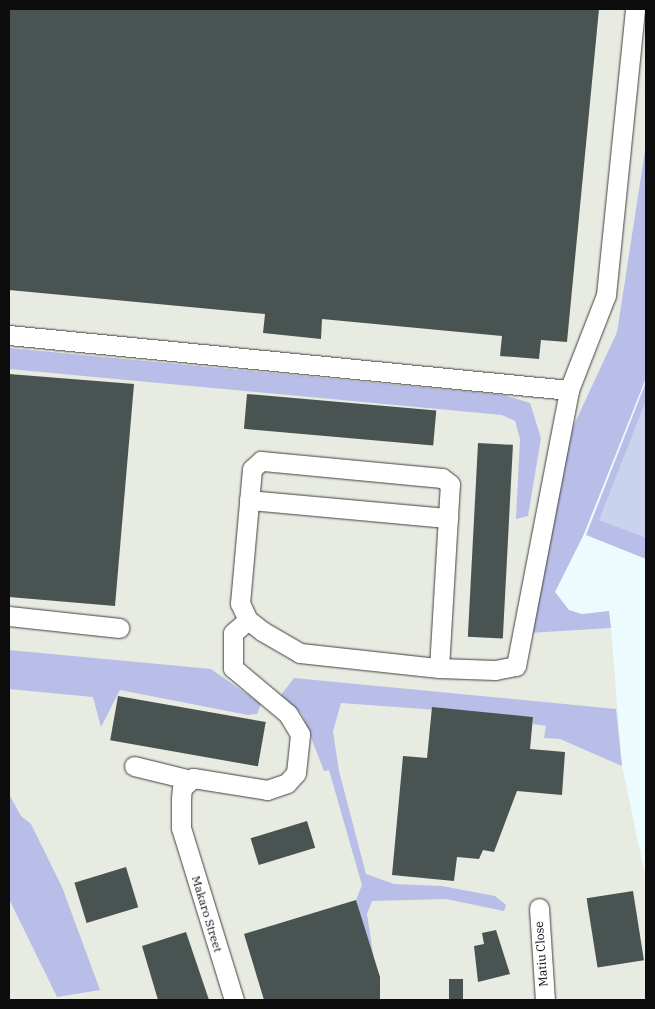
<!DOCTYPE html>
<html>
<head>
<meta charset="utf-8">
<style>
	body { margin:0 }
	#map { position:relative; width:655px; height:1009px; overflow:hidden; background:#ecfbfe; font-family:"IBM Plex Serif",serif }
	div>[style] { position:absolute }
	.industrial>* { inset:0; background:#e8ebe1 }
	.green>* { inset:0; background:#b8bee7 }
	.pitch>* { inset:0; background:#c9d3ee }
	.building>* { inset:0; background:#495452; transform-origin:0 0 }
	.roads { filter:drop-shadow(0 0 1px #3f3f3f) drop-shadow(0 0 1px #3f3f3f) }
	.minor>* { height:19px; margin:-9.5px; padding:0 9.5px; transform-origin:9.5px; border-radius:9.5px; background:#fff }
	span { translate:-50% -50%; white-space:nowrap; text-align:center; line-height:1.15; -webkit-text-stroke:5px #fff; paint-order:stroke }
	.street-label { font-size:12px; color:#0c0c0c }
	.frame { position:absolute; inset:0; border:10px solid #0c0c0c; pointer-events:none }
</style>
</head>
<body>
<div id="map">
	<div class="industrial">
		<i style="clip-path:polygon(9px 9px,646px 9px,646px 144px,617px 332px,572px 429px,539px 553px,530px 633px,611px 628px,622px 766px,646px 880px,646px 1000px,9px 1000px)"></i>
	</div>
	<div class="green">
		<i style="clip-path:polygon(646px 144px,646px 378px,584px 534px,555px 592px,569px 610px,582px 614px,609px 611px,611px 628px,530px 633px,539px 553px,572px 429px,617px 332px)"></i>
		<i style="clip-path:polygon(9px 348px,504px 395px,530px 403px,541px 438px,528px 516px,516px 519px,520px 439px,515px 421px,502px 415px,9px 369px)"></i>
		<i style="clip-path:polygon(646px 382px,646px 559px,586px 535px)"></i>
		<i style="clip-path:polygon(9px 650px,211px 669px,261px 704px,257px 714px,248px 715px,120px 690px,101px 727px,93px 697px,9px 689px)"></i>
		<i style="clip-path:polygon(294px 678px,616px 709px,622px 766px,560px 739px,544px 738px,546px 726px,533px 724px,533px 717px,341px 703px,333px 731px,339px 771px,366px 874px,394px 884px,442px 886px,495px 896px,506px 905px,504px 911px,446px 899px,372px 901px,367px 914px,374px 960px,356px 900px,362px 885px,329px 770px,324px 771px,302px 714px,281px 695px)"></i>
		<i style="clip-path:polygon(9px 794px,21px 816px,31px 824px,62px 887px,100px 990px,57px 997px,9px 899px)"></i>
	</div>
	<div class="pitch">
		<i style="clip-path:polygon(646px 400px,646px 538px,599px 520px)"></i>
	</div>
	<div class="building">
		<i style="clip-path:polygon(9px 9px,599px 9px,567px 342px,541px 340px,539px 359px,500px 356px,502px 336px,322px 319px,321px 339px,263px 333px,265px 314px,9px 290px)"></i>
		<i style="clip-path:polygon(9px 374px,134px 384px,115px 606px,9px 597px)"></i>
		<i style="left:247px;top:394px;width:190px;height:35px;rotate:5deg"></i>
		<i style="left:478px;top:443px;width:35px;height:194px;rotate:3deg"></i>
		<i style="left:118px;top:696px;width:150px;height:45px;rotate:10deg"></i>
		<i style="clip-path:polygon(432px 707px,533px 717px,530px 749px,565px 752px,562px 795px,517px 791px,494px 852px,483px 850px,479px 859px,457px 857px,454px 881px,392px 875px,403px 756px,427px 758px)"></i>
		<i style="left:307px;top:821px;width:28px;height:59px;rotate:73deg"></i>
		<i style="left:126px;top:867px;width:42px;height:54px;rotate:73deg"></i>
		<i style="left:633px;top:891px;width:70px;height:47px;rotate:81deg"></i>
		<i style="clip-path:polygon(356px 900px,380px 977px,380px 1000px,264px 1000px,244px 934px)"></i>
		<i style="clip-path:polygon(496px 930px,510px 974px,478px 982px,474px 946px,484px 944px,482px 933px)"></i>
		<i style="clip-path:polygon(186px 932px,209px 1000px,158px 1000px,142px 946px)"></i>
		<i style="left:449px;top:979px;width:14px;height:21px"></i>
	</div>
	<div class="roads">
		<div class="minor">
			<i style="left:9px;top:335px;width:563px;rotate:5.61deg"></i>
			<i style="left:249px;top:500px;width:200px;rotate:5.2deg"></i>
			<i style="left:9px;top:616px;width:111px;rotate:6.2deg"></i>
			<i style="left:439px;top:668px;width:184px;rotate:-86.6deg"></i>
			<i style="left:450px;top:484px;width:10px;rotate:-143deg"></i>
			<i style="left:442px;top:478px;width:182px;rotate:-174.6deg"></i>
			<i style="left:261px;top:461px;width:12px;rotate:138deg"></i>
			<i style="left:252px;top:469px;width:135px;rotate:95.1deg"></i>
			<i style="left:240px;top:603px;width:19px;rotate:65deg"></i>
			<i style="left:248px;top:620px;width:18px;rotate:38deg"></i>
			<i style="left:262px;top:631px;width:44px;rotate:30.1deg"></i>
			<i style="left:300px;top:653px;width:140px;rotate:6.2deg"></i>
			<i style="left:439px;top:668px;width:56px;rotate:2deg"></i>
			<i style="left:495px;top:670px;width:21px;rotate:-11deg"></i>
			<i style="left:516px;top:666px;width:281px;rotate:-79.1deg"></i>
			<i style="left:569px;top:390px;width:102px;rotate:-68.7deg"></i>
			<i style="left:606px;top:295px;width:287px;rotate:-84.2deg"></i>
			<i style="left:134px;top:766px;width:55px;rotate:13.8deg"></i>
			<i style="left:539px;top:908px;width:92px;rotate:86.3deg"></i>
			<i style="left:234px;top:1000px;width:180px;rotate:-107.1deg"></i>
			<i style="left:181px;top:828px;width:29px;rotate:-90deg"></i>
			<i style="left:181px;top:799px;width:11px;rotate:-85deg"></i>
			<i style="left:182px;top:788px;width:15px;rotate:-42deg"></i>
			<i style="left:193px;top:778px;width:75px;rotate:9.2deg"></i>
			<i style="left:267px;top:790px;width:21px;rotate:-19deg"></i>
			<i style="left:287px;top:783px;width:13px;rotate:-48deg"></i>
			<i style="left:296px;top:773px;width:39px;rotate:-84deg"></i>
			<i style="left:300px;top:734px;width:23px;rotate:-121deg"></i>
			<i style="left:288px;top:714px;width:72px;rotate:-140.1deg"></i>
			<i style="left:233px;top:668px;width:35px;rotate:-90deg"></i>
			<i style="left:233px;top:633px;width:20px;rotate:-41deg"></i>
		</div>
	</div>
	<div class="street-label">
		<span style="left:207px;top:914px;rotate:73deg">Makaro Street</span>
		<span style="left:541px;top:954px;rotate:-94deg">Matiu Close</span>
	</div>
	<div class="frame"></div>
</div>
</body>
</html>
